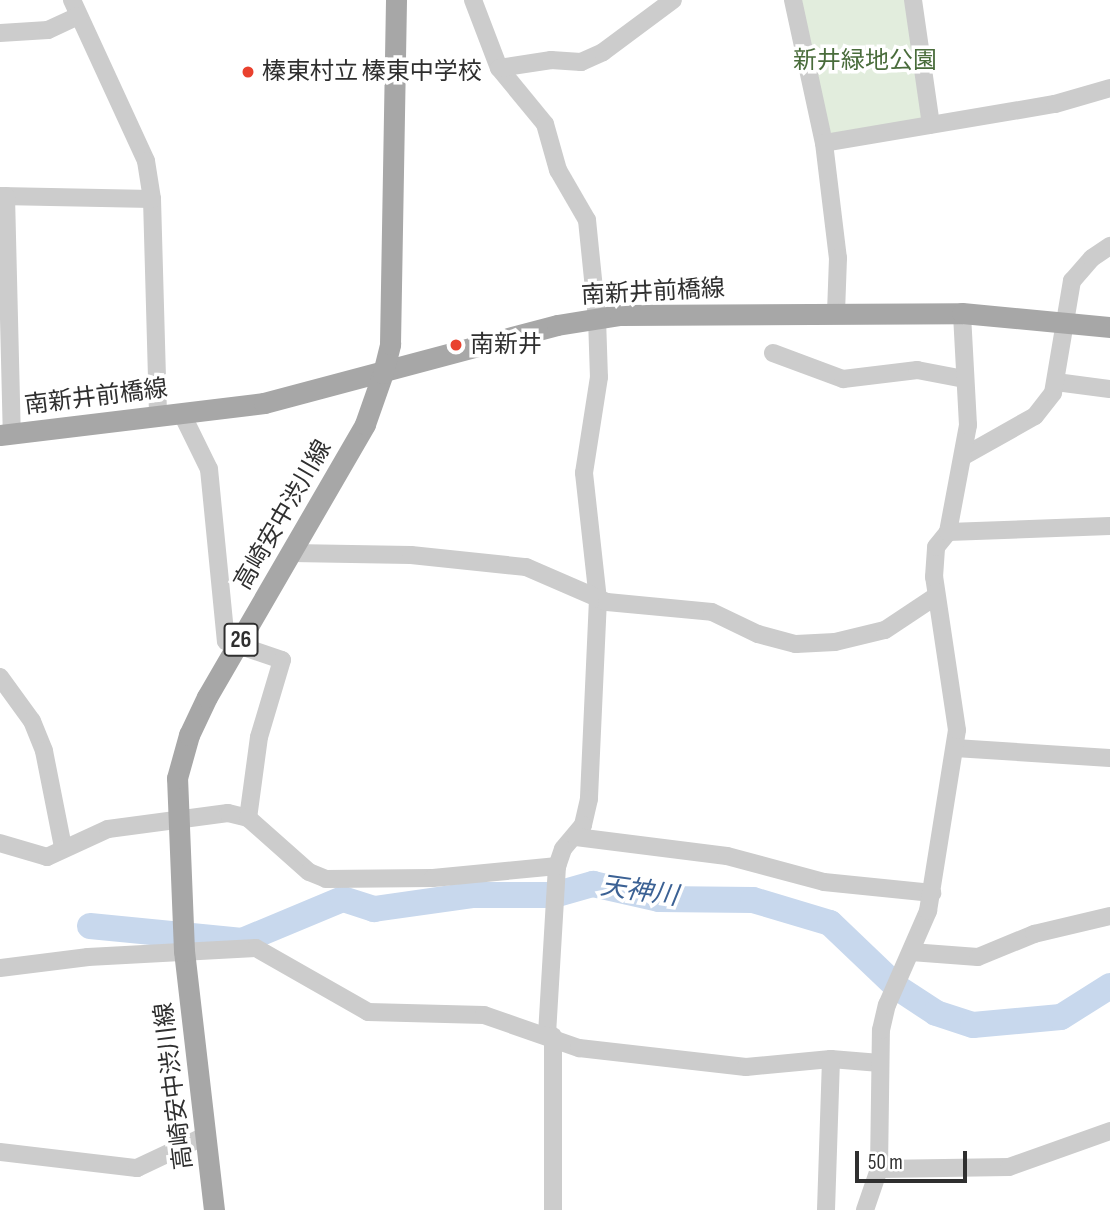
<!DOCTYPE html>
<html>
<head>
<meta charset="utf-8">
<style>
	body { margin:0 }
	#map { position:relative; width:1110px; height:1210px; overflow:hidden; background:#fff; font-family:"Sofia Sans Condensed","Noto Sans JP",sans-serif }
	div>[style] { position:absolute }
	.green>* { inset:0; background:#e2eddd }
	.river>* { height:26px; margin:-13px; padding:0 13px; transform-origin:13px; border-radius:13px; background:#c8d8ed }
	.minor>* { height:18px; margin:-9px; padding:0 9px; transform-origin:9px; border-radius:9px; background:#ccc }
	.major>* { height:21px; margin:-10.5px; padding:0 10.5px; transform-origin:10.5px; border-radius:10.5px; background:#a7a7a7 }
	.dots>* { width:19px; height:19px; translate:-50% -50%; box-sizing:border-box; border:4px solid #fff; border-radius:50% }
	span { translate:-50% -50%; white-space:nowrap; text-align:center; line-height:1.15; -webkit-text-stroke:7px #fff; paint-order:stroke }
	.shield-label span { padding:2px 5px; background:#fff; border:2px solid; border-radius:5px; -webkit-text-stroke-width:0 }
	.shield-label { font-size:23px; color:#2f2f2f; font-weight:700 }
	.park-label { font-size:24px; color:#496c3b }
	.poi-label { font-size:24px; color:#2f2f2f }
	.left { translate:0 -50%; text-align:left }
	.street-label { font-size:24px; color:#2f2f2f }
	.water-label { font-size:26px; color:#3b6194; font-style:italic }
	.scale { position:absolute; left:855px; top:1151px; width:112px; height:32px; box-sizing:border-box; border:4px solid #2f2f2f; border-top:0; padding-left:9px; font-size:21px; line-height:24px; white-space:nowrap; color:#2f2f2f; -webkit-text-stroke:5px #fff; paint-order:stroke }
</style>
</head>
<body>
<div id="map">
	<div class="green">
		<i style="clip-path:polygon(801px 0,908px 0,927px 119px,831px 136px)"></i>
	</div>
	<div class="river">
		<i style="left:90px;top:926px;width:153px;rotate:5.6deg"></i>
		<i style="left:242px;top:941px;width:109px;rotate:-22.6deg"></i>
		<i style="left:343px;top:899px;width:33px;rotate:18deg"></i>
		<i style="left:374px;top:909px;width:99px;rotate:-8.1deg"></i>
		<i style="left:472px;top:895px;width:82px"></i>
		<i style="left:554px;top:895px;width:41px;rotate:-15.8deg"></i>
		<i style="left:593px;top:884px;width:68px;rotate:12.8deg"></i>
		<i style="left:659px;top:899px;width:94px;rotate:0.6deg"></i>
		<i style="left:753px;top:900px;width:80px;rotate:16.6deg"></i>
		<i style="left:830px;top:923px;width:94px;rotate:43.7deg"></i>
		<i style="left:898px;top:988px;width:45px;rotate:33.3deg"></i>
		<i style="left:936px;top:1013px;width:39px;rotate:18deg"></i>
		<i style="left:973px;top:1025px;width:88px;rotate:-5.2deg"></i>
		<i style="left:1061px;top:1017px;width:58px;rotate:-32.3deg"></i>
	</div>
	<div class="minor">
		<i style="left:72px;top:0;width:177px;rotate:65.3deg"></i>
		<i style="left:146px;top:161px;width:38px;rotate:81deg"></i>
		<i style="left:152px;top:199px;width:218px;rotate:88.4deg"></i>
		<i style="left:473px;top:0;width:73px;rotate:69.1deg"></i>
		<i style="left:499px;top:68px;width:72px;rotate:50.6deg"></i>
		<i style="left:545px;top:124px;width:48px;rotate:74.2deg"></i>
		<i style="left:558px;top:170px;width:58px;rotate:59.9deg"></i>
		<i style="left:587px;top:220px;width:99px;rotate:84.2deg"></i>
		<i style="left:597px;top:318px;width:59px;rotate:88.1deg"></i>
		<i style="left:599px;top:377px;width:97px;rotate:98.9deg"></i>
		<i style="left:584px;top:473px;width:127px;rotate:83.7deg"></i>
		<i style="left:598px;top:599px;width:200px;rotate:92.6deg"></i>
		<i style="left:589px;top:799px;width:27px;rotate:103deg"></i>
		<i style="left:583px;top:825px;width:31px;rotate:130deg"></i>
		<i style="left:563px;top:849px;width:18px;rotate:109deg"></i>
		<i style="left:557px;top:866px;width:168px;rotate:93.4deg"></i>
		<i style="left:793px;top:0;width:146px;rotate:77.8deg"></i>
		<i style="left:824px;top:143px;width:116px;rotate:83.1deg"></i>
		<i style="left:838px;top:258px;width:55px;rotate:92.1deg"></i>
		<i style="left:913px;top:0;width:126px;rotate:81.8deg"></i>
		<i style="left:0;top:33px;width:48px;rotate:-3.6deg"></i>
		<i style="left:48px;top:30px;width:33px;rotate:-25deg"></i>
		<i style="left:499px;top:68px;width:53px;rotate:-8.7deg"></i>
		<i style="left:551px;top:60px;width:30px;rotate:4deg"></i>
		<i style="left:581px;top:62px;width:24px;rotate:-24deg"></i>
		<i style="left:603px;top:52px;width:87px;rotate:-36.6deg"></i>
		<i style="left:824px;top:143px;width:234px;rotate:-9.6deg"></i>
		<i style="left:1055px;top:104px;width:57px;rotate:-16.2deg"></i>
		<i style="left:0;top:196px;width:152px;rotate:1.1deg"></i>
		<i style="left:6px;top:196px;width:238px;rotate:88.6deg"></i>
		<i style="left:773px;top:353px;width:75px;rotate:20.4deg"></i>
		<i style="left:843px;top:379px;width:75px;rotate:-6.9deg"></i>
		<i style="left:917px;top:370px;width:48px;rotate:10.8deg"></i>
		<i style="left:1056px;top:382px;width:54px;rotate:7.4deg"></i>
		<i style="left:182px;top:414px;width:61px;rotate:63.9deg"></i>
		<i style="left:209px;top:469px;width:173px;rotate:84.4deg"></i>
		<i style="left:226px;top:641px;width:59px;rotate:18.7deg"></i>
		<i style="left:282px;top:660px;width:80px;rotate:106.6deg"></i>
		<i style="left:259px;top:737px;width:82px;rotate:97.7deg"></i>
		<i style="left:964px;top:456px;width:81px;rotate:-29.4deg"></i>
		<i style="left:1035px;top:416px;width:29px;rotate:-52deg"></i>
		<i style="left:1053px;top:393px;width:114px;rotate:-80.4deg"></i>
		<i style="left:1072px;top:281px;width:30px;rotate:-49deg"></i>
		<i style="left:1092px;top:258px;width:22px;rotate:-34deg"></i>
		<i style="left:948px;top:532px;width:162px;rotate:-2.1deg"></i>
		<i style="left:292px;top:553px;width:119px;rotate:1deg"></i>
		<i style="left:411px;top:555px;width:116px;rotate:6deg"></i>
		<i style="left:526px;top:567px;width:88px;rotate:23.4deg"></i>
		<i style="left:607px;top:602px;width:105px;rotate:5.4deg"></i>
		<i style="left:712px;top:612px;width:51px;rotate:25.6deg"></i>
		<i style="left:758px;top:634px;width:39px;rotate:15deg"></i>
		<i style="left:796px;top:644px;width:39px;rotate:-3deg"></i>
		<i style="left:835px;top:642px;width:51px;rotate:-13.5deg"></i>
		<i style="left:885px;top:630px;width:61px;rotate:-33.7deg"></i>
		<i style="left:0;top:677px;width:54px;rotate:54deg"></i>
		<i style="left:32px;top:721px;width:32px;rotate:68deg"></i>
		<i style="left:44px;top:751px;width:98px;rotate:78.8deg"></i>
		<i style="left:955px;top:748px;width:155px;rotate:3.7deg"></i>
		<i style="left:576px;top:837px;width:152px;rotate:7.2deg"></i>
		<i style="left:727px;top:856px;width:100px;rotate:15deg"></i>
		<i style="left:824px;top:882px;width:109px;rotate:5.8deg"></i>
		<i style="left:0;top:843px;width:49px;rotate:16.6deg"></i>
		<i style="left:47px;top:857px;width:67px;rotate:-24.7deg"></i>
		<i style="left:108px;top:829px;width:121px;rotate:-7.6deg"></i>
		<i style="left:228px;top:813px;width:21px;rotate:14deg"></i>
		<i style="left:248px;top:818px;width:81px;rotate:41.5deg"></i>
		<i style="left:309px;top:872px;width:18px;rotate:22deg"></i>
		<i style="left:326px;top:879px;width:107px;rotate:-0.5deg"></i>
		<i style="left:433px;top:878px;width:125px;rotate:-5.5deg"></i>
		<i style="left:911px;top:952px;width:67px;rotate:4.3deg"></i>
		<i style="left:978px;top:957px;width:61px;rotate:-22.3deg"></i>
		<i style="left:1034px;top:934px;width:78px;rotate:-13.3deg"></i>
		<i style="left:0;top:968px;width:89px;rotate:-7.1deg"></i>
		<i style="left:88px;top:957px;width:168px;rotate:-3.1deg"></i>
		<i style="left:256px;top:948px;width:129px;rotate:29.7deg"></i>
		<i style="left:368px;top:1012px;width:116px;rotate:1.5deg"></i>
		<i style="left:484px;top:1015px;width:101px;rotate:19.2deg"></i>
		<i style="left:579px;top:1048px;width:168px;rotate:6.5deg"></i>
		<i style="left:746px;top:1067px;width:85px;rotate:-5.4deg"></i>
		<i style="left:831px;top:1059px;width:49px;rotate:4.7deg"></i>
		<i style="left:553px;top:1036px;width:174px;rotate:90deg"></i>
		<i style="left:0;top:1152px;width:138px;rotate:6.7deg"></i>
		<i style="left:137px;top:1168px;width:77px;rotate:-25.2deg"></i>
		<i style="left:879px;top:1169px;width:130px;rotate:-0.9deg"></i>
		<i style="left:1009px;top:1167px;width:107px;rotate:-19.6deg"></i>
		<i style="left:826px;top:1210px;width:151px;rotate:-88.1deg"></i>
		<i style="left:865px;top:1210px;width:43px;rotate:-71.1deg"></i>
		<i style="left:879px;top:1169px;width:139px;rotate:-89.2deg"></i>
		<i style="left:881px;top:1030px;width:26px;rotate:-77deg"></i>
		<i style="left:887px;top:1005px;width:103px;rotate:-66.4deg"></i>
		<i style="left:928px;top:911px;width:183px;rotate:-80.9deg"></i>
		<i style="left:957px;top:730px;width:155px;rotate:-98.5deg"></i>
		<i style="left:934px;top:577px;width:30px;rotate:-86deg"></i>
		<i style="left:936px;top:547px;width:19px;rotate:-51deg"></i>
		<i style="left:948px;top:532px;width:109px;rotate:-79.4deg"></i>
		<i style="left:968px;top:425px;width:112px;rotate:-93.1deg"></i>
	</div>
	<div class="major">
		<i style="left:0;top:435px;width:266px;rotate:-6.9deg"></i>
		<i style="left:264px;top:403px;width:303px;rotate:-14.9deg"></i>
		<i style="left:557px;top:325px;width:64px;rotate:-9deg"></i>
		<i style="left:620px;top:315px;width:342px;rotate:-0.3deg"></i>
		<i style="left:962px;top:313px;width:149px;rotate:5.4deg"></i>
		<i style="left:214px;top:1210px;width:261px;rotate:-96.6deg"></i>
		<i style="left:184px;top:951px;width:173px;rotate:-92.3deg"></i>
		<i style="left:177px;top:778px;width:45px;rotate:-74.4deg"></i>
		<i style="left:189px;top:735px;width:42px;rotate:-64.7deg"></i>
		<i style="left:207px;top:697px;width:315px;rotate:-59.9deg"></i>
		<i style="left:365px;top:424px;width:54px;rotate:-70.6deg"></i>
		<i style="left:383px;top:373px;width:30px;rotate:-76deg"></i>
		<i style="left:390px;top:344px;width:344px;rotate:-89deg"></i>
	</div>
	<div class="dots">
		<i style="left:248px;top:72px;background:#e9412e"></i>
		<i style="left:456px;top:345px;background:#e9412e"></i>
	</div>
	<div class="shield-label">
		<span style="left:241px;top:640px">26</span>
	</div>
	<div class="park-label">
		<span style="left:865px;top:61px">新井緑地公園</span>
	</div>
	<div class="poi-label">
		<span class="left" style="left:262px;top:72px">榛東村立 榛東中学校</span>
		<span class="left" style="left:470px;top:345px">南新井</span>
	</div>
	<div class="street-label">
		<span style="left:653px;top:292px;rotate:-3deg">南新井前橋線</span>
		<span style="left:96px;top:397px;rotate:-7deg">南新井前橋線</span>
		<span style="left:283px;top:515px;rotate:-60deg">高崎安中渋川線</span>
		<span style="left:174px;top:1086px;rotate:-97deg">高崎安中渋川線</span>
	</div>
	<div class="water-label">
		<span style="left:639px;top:892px;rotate:8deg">天神川</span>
	</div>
	<div class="scale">50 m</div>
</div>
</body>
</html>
